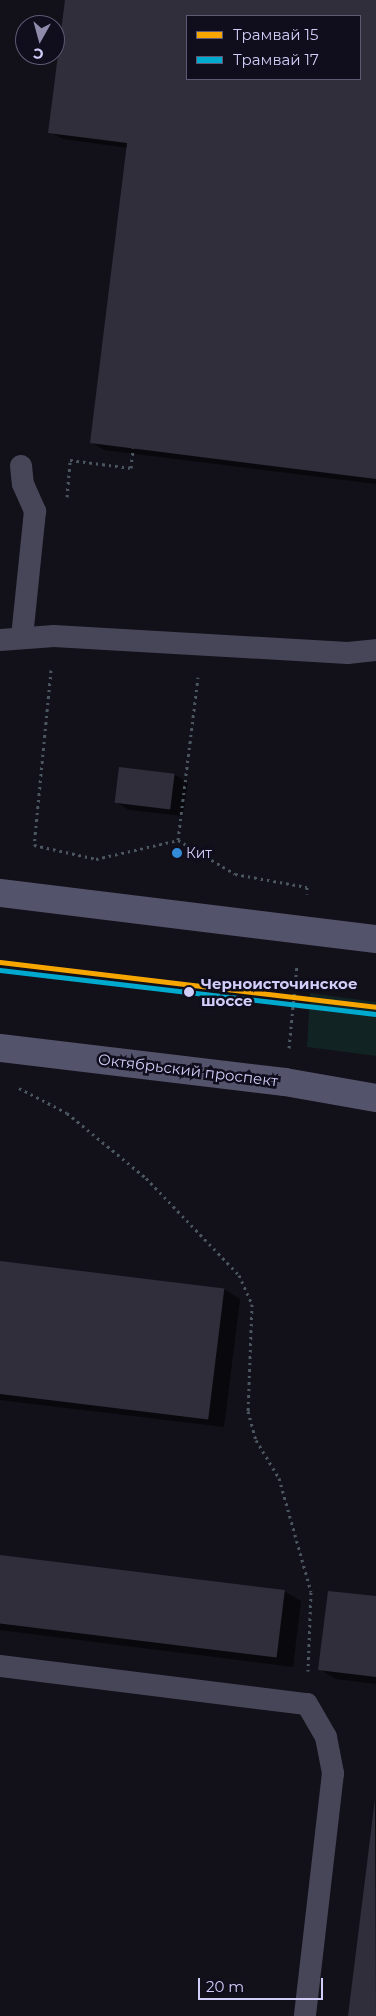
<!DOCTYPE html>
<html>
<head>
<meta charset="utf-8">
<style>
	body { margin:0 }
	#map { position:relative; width:376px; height:2016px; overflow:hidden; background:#121018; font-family:Montserrat,sans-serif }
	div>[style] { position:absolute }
	.green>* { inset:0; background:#112323 }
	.shadow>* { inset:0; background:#0007 }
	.building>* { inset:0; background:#302e3b; transform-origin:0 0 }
	.path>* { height:3px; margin-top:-1.5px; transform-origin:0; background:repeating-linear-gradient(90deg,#4a5660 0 2.5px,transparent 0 6.5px) }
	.lane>* { height:22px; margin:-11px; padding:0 11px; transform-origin:11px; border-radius:11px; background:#474659 }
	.secondary>* { height:28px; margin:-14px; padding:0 14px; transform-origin:14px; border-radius:14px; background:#54536c }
	.tram-1>* { height:5px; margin:-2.5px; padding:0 2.5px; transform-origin:2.5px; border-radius:2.5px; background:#f7a600 }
	.tram-2>* { height:5px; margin:-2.5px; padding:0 2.5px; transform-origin:2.5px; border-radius:2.5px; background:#00a9ce }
	.dots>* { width:14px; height:14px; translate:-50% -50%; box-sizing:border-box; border:2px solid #100d1c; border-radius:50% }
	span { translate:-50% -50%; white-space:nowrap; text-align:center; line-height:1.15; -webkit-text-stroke:5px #100d1c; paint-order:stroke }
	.bus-label { font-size:14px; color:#d2cefa }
	.left { translate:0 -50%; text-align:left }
	.stop-label { font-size:15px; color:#d2cefa; font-weight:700 }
	.street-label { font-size:15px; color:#d2cefa }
	.legend { position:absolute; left:186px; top:15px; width:175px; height:65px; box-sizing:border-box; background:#100d1c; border:1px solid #5e5a75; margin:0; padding:6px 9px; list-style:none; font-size:15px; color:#d2cefa }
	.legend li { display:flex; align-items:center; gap:10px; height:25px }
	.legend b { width:25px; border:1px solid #5e5a75 }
	.north { position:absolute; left:15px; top:15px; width:50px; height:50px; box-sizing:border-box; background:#100d1c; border:1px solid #5e5a75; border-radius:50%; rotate:187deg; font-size:14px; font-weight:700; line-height:20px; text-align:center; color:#d2cefa }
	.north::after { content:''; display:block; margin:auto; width:18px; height:22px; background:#8f8cab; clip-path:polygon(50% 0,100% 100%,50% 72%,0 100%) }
	.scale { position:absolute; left:198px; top:1978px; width:125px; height:22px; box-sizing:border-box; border:2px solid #d2cefa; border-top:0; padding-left:6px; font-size:15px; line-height:18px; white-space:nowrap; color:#d2cefa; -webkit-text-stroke:4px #100d1c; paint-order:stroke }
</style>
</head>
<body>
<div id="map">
	<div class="green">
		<i style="clip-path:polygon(310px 993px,376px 1002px,376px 1056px,307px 1047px)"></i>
	</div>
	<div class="shadow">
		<i style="clip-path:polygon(evenodd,66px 0,376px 0,376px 484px,104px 450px,91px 442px,128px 148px,63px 139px,50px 132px,66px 0,187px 16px,360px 16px,360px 79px,187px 79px,187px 16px)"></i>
		<i style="clip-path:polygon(175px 775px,188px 782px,183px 816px,129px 810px,116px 802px)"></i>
		<i style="clip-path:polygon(0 1262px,224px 1289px,240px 1299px,224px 1427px,0 1400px)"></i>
		<i style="clip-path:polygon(0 1556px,284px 1591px,301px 1601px,293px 1667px,0 1630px)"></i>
		<i style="clip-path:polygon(376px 1598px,376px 1684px,336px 1679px,319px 1669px)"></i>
		<i style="clip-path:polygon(376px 1799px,376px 2016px,350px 2016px)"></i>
	</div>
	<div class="building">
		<i style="clip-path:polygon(evenodd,65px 0,376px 0,376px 479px,90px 443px,127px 143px,48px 133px,65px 0,187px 16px,360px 16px,360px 79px,187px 79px,187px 16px)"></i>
		<i style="left:119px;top:767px;width:56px;height:36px;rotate:7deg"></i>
		<i style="left:0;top:1261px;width:226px;height:132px;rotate:7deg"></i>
		<i style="left:0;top:1555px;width:287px;height:68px;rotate:7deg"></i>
		<i style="clip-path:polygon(328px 1591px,376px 1596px,376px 1677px,318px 1670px)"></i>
		<i style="clip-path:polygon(375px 1799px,376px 2016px,348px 2016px)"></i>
	</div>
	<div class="path">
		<i style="left:67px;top:497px;width:37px;rotate:-85deg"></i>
		<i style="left:70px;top:460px;width:62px;rotate:7.5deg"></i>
		<i style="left:131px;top:468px;width:20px;rotate:-84deg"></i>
		<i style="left:51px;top:670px;width:176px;rotate:95.5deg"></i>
		<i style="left:34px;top:845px;width:64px;rotate:12.7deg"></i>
		<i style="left:96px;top:859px;width:84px;rotate:-13deg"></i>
		<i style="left:178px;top:840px;width:66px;rotate:30.8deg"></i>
		<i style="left:235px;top:874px;width:73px;rotate:10.2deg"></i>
		<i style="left:307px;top:887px;width:7px;rotate:90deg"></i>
		<i style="left:178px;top:840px;width:164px;rotate:-83deg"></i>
		<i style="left:289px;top:1048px;width:83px;rotate:-84.5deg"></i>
		<i style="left:19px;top:1088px;width:54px;rotate:27.5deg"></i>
		<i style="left:67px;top:1113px;width:102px;rotate:39.4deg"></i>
		<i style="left:146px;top:1178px;width:134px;rotate:46.2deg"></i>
		<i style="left:239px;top:1275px;width:32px;rotate:66deg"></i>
		<i style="left:252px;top:1304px;width:107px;rotate:92.1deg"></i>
		<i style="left:248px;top:1411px;width:30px;rotate:75deg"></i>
		<i style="left:256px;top:1440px;width:44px;rotate:58.8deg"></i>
		<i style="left:279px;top:1478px;width:118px;rotate:74.3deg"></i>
		<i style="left:311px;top:1592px;width:79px;rotate:92.2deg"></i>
	</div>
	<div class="lane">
		<i style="left:21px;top:466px;width:18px;rotate:84deg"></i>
		<i style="left:23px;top:484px;width:30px;rotate:66deg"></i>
		<i style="left:35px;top:511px;width:126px;rotate:95.9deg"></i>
		<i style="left:0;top:640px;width:54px;rotate:-4.2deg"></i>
		<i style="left:54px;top:636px;width:294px;rotate:3.3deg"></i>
		<i style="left:348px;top:653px;width:28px;rotate:-6deg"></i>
		<i style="left:0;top:1666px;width:309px;rotate:7.1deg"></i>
		<i style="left:307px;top:1704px;width:38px;rotate:60deg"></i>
		<i style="left:326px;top:1737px;width:37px;rotate:79deg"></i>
		<i style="left:333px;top:1773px;width:245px;rotate:96.6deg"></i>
	</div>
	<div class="secondary">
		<i style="left:0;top:893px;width:379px;rotate:7deg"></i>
		<i style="left:0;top:1048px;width:287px;rotate:6.8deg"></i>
		<i style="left:285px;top:1082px;width:92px;rotate:10deg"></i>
	</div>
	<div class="tram-1">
		<i style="left:0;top:962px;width:379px;rotate:6.8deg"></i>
	</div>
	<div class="tram-2">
		<i style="left:0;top:970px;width:378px;rotate:6.7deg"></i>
	</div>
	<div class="dots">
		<i style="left:177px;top:853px;background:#338bd7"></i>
		<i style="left:189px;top:992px;background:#d2cefa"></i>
	</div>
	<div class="bus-label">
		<span class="left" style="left:186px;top:853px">Кит</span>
	</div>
	<div class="stop-label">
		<span class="left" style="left:201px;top:992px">Черноисточинское<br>шоссе</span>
	</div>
	<div class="street-label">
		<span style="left:188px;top:1070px;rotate:7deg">Октябрьский проспект</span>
	</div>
	<ul class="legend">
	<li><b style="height:6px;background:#f7a600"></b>Трамвай 15</li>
	<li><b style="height:6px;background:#00a9ce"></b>Трамвай 17</li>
	</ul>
	<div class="north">С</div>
	<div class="scale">20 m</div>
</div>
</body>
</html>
